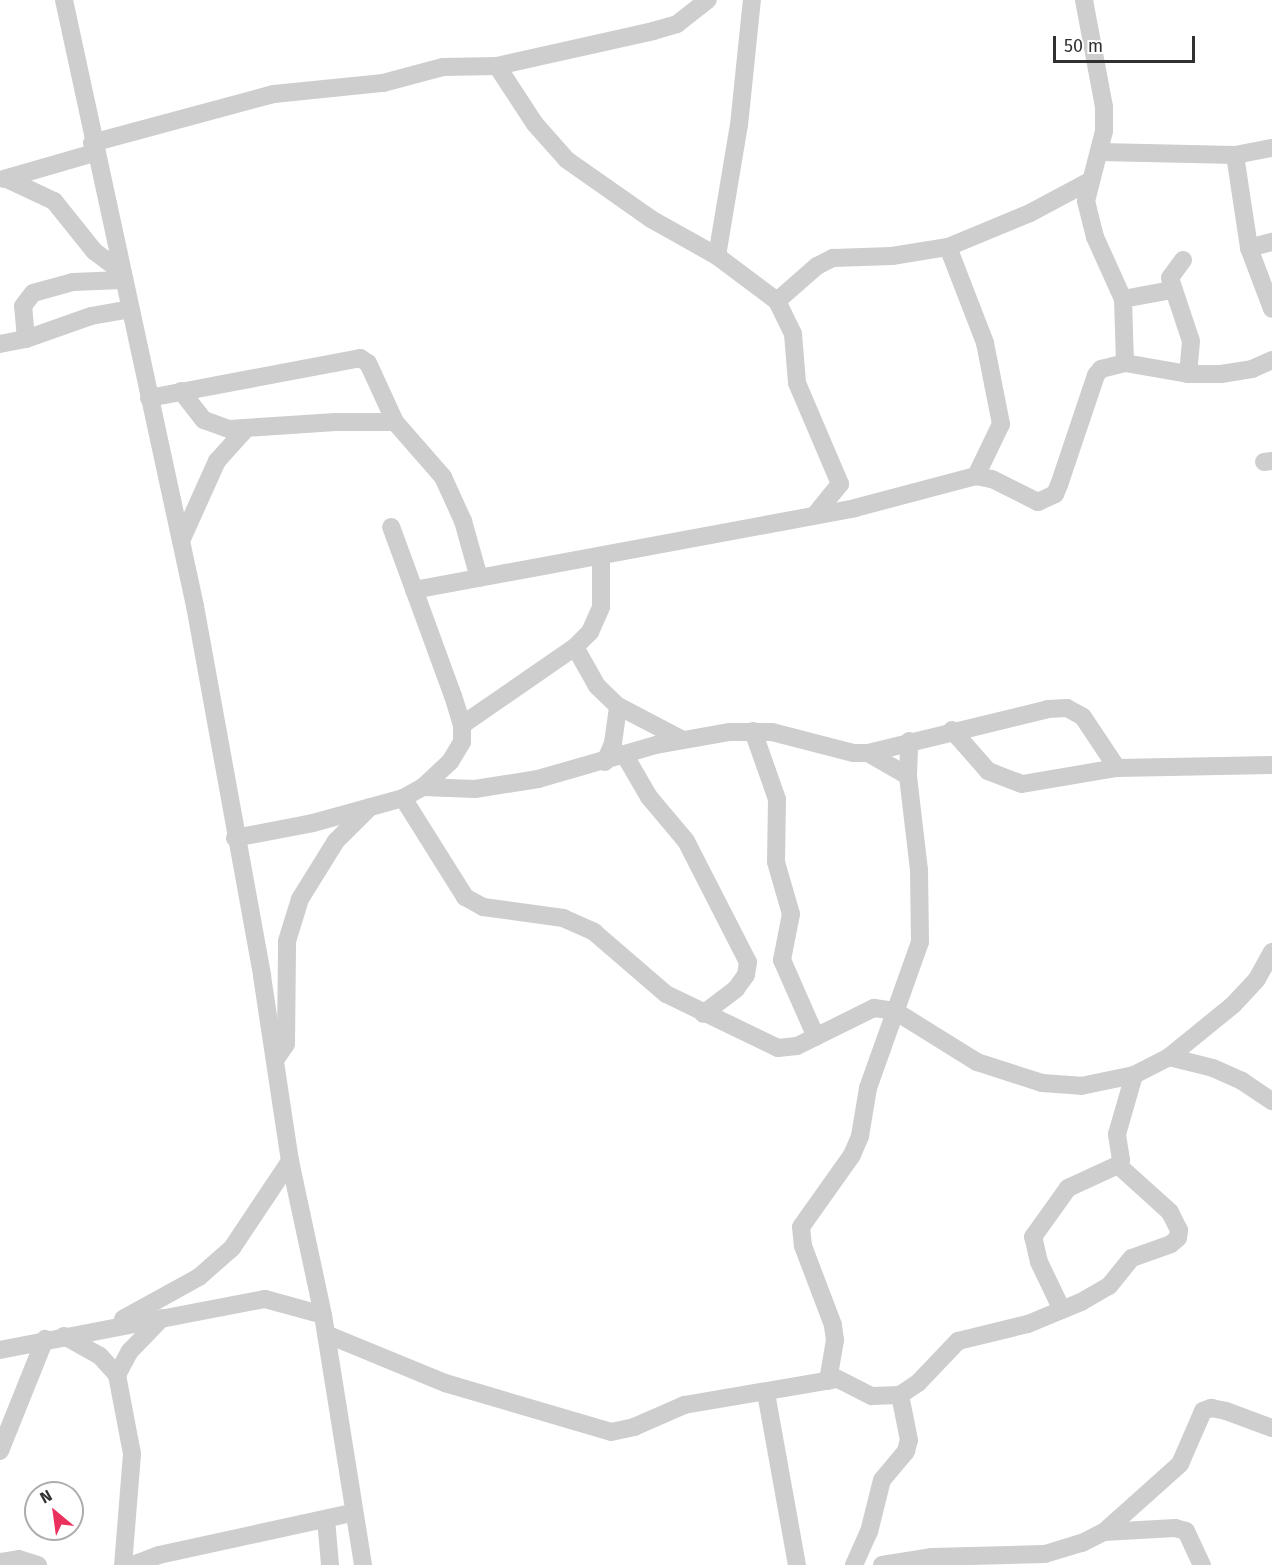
<!DOCTYPE html>
<html>
<head>
<meta charset="utf-8">
<style>
	body { margin:0 }
	#map { position:relative; width:1272px; height:1565px; overflow:hidden; background:#fff; font-family:"Fira Sans",sans-serif }
	div>[style] { position:absolute }
	.street>* { height:18px; margin:-9px; padding:0 9px; transform-origin:9px; border-radius:9px; background:#cecece }
	span { translate:-50% -50%; white-space:nowrap; text-align:center; line-height:1.15; -webkit-text-stroke:6px #fff; paint-order:stroke }
	.north { position:absolute; left:24px; top:1481px; width:60px; height:60px; box-sizing:border-box; background:#fff; border:2px solid #adadad; border-radius:50%; rotate:331deg; font-size:16px; font-weight:700; line-height:24px; text-align:center; color:#313131 }
	.north::after { content:''; display:block; margin:auto; width:21px; height:27px; background:#ea305d; clip-path:polygon(50% 0,100% 100%,50% 72%,0 100%) }
	.scale { position:absolute; left:1053px; top:36px; width:142px; height:27px; box-sizing:border-box; border:3px solid #313131; border-top:0; padding-left:8px; font-size:18px; line-height:21px; white-space:nowrap; color:#313131; -webkit-text-stroke:4px #fff; paint-order:stroke }
</style>
</head>
<body>
<div id="map">
	<div class="street">
		<i style="left:64px;top:0;width:620px;rotate:77.8deg"></i>
		<i style="left:195px;top:606px;width:376px;rotate:79.7deg"></i>
		<i style="left:262px;top:976px;width:187px;rotate:81.4deg"></i>
		<i style="left:290px;top:1161px;width:157px;rotate:77.9deg"></i>
		<i style="left:323px;top:1315px;width:253px;rotate:80.9deg"></i>
		<i style="left:1084px;top:0;width:109px;rotate:79.4deg"></i>
		<i style="left:1104px;top:107px;width:24px;rotate:90deg"></i>
		<i style="left:1104px;top:131px;width:72px;rotate:104.4deg"></i>
		<i style="left:1086px;top:201px;width:37px;rotate:76deg"></i>
		<i style="left:1095px;top:237px;width:68px;rotate:65.7deg"></i>
		<i style="left:1123px;top:299px;width:64px;rotate:88.2deg"></i>
		<i style="left:497px;top:66px;width:69px;rotate:56.8deg"></i>
		<i style="left:535px;top:124px;width:48px;rotate:48.4deg"></i>
		<i style="left:567px;top:160px;width:103px;rotate:35.1deg"></i>
		<i style="left:651px;top:219px;width:76px;rotate:29.3deg"></i>
		<i style="left:717px;top:256px;width:75px;rotate:36.9deg"></i>
		<i style="left:777px;top:301px;width:37px;rotate:64deg"></i>
		<i style="left:793px;top:334px;width:49px;rotate:85.3deg"></i>
		<i style="left:797px;top:383px;width:110px;rotate:66.9deg"></i>
		<i style="left:840px;top:484px;width:36px;rotate:129deg"></i>
		<i style="left:92px;top:143px;width:188px;rotate:-15.1deg"></i>
		<i style="left:274px;top:94px;width:110px;rotate:-5.8deg"></i>
		<i style="left:383px;top:83px;width:62px;rotate:-14.9deg"></i>
		<i style="left:443px;top:67px;width:54px;rotate:-1.1deg"></i>
		<i style="left:497px;top:66px;width:160px;rotate:-12.6deg"></i>
		<i style="left:653px;top:31px;width:25px;rotate:-16deg"></i>
		<i style="left:677px;top:24px;width:39px;rotate:-38deg"></i>
		<i style="left:1100px;top:152px;width:135px;rotate:1.3deg"></i>
		<i style="left:1235px;top:155px;width:38px;rotate:-11deg"></i>
		<i style="left:1235px;top:155px;width:94px;rotate:81.4deg"></i>
		<i style="left:1249px;top:248px;width:65px;rotate:69.3deg"></i>
		<i style="left:4px;top:179px;width:94px;rotate:-16.1deg"></i>
		<i style="left:7px;top:179px;width:52px;rotate:25.1deg"></i>
		<i style="left:54px;top:201px;width:64px;rotate:51.3deg"></i>
		<i style="left:94px;top:251px;width:31px;rotate:37deg"></i>
		<i style="left:948px;top:247px;width:103px;rotate:68.9deg"></i>
		<i style="left:985px;top:343px;width:83px;rotate:78.8deg"></i>
		<i style="left:1001px;top:424px;width:58px;rotate:115.7deg"></i>
		<i style="left:1249px;top:248px;width:24px;rotate:-15deg"></i>
		<i style="left:717px;top:256px;width:133px;rotate:-80.5deg"></i>
		<i style="left:739px;top:125px;width:126px;rotate:-84.1deg"></i>
		<i style="left:1183px;top:260px;width:22px;rotate:126deg"></i>
		<i style="left:1170px;top:278px;width:66px;rotate:71.6deg"></i>
		<i style="left:1191px;top:341px;width:33px;rotate:95deg"></i>
		<i style="left:1123px;top:299px;width:50px;rotate:-10.4deg"></i>
		<i style="left:777px;top:301px;width:53px;rotate:-41.2deg"></i>
		<i style="left:817px;top:266px;width:18px;rotate:-27deg"></i>
		<i style="left:833px;top:258px;width:59px;rotate:-1.9deg"></i>
		<i style="left:892px;top:256px;width:57px;rotate:-9.1deg"></i>
		<i style="left:948px;top:247px;width:89px;rotate:-22.5deg"></i>
		<i style="left:1030px;top:213px;width:68px;rotate:-28.1deg"></i>
		<i style="left:26px;top:339px;width:33px;rotate:-95deg"></i>
		<i style="left:23px;top:306px;width:16px;rotate:-52deg"></i>
		<i style="left:33px;top:293px;width:41px;rotate:-15.4deg"></i>
		<i style="left:73px;top:282px;width:49px;rotate:-2.3deg"></i>
		<i style="left:0;top:344px;width:26px;rotate:-11deg"></i>
		<i style="left:26px;top:339px;width:69px;rotate:-19.5deg"></i>
		<i style="left:91px;top:316px;width:40px;rotate:-10deg"></i>
		<i style="left:181px;top:391px;width:37px;rotate:52deg"></i>
		<i style="left:204px;top:420px;width:27px;rotate:20deg"></i>
		<i style="left:229px;top:429px;width:107px;rotate:-3.7deg"></i>
		<i style="left:336px;top:422px;width:59px"></i>
		<i style="left:149px;top:398px;width:215px;rotate:-10.7deg"></i>
		<i style="left:360px;top:358px;width:9px;rotate:32deg"></i>
		<i style="left:368px;top:363px;width:65px;rotate:65.4deg"></i>
		<i style="left:395px;top:422px;width:73px;rotate:48.9deg"></i>
		<i style="left:443px;top:477px;width:48px;rotate:65.6deg"></i>
		<i style="left:463px;top:521px;width:59px;rotate:74.3deg"></i>
		<i style="left:1264px;top:462px;width:8px;rotate:-7deg"></i>
		<i style="left:181px;top:541px;width:88px;rotate:-65.8deg"></i>
		<i style="left:217px;top:461px;width:42px;rotate:-47.9deg"></i>
		<i style="left:414px;top:590px;width:449px;rotate:-10.5deg"></i>
		<i style="left:855px;top:508px;width:125px;rotate:-14.8deg"></i>
		<i style="left:976px;top:476px;width:16px;rotate:11deg"></i>
		<i style="left:992px;top:479px;width:51px;rotate:26.6deg"></i>
		<i style="left:1038px;top:502px;width:19px;rotate:-25deg"></i>
		<i style="left:1055px;top:494px;width:10px;rotate:-66deg"></i>
		<i style="left:1059px;top:485px;width:116px;rotate:-71.4deg"></i>
		<i style="left:1096px;top:375px;width:8px;rotate:-50deg"></i>
		<i style="left:1101px;top:369px;width:25px;rotate:-14deg"></i>
		<i style="left:1125px;top:363px;width:64px;rotate:9.9deg"></i>
		<i style="left:1188px;top:374px;width:33px"></i>
		<i style="left:1221px;top:374px;width:31px;rotate:-9deg"></i>
		<i style="left:1252px;top:369px;width:22px;rotate:-24deg"></i>
		<i style="left:575px;top:647px;width:45px;rotate:60.6deg"></i>
		<i style="left:597px;top:686px;width:29px;rotate:44deg"></i>
		<i style="left:618px;top:706px;width:71px;rotate:27.6deg"></i>
		<i style="left:462px;top:725px;width:137px;rotate:-34.6deg"></i>
		<i style="left:575px;top:647px;width:21px;rotate:-45deg"></i>
		<i style="left:590px;top:632px;width:27px;rotate:-66deg"></i>
		<i style="left:601px;top:607px;width:51px;rotate:-90deg"></i>
		<i style="left:952px;top:730px;width:55px;rotate:48.7deg"></i>
		<i style="left:988px;top:771px;width:36px;rotate:21deg"></i>
		<i style="left:1022px;top:784px;width:96px;rotate:-9.6deg"></i>
		<i style="left:753px;top:731px;width:72px;rotate:70.6deg"></i>
		<i style="left:777px;top:799px;width:63px;rotate:90.9deg"></i>
		<i style="left:776px;top:862px;width:54px;rotate:73.9deg"></i>
		<i style="left:791px;top:914px;width:47px;rotate:101.1deg"></i>
		<i style="left:782px;top:960px;width:84px;rotate:66.2deg"></i>
		<i style="left:868px;top:753px;width:46px;rotate:29.9deg"></i>
		<i style="left:624px;top:754px;width:50px;rotate:59.8deg"></i>
		<i style="left:649px;top:797px;width:57px;rotate:49.9deg"></i>
		<i style="left:686px;top:841px;width:136px;rotate:62.9deg"></i>
		<i style="left:748px;top:962px;width:13px;rotate:99deg"></i>
		<i style="left:746px;top:975px;width:17px;rotate:126deg"></i>
		<i style="left:736px;top:989px;width:41px;rotate:142.9deg"></i>
		<i style="left:605px;top:762px;width:21px;rotate:-67deg"></i>
		<i style="left:613px;top:743px;width:37px;rotate:-82deg"></i>
		<i style="left:423px;top:787px;width:52px;rotate:2.2deg"></i>
		<i style="left:475px;top:789px;width:64px;rotate:-9deg"></i>
		<i style="left:538px;top:779px;width:123px;rotate:-16.1deg"></i>
		<i style="left:656px;top:745px;width:75px;rotate:-10deg"></i>
		<i style="left:730px;top:732px;width:42px"></i>
		<i style="left:772px;top:732px;width:84px;rotate:14.5deg"></i>
		<i style="left:853px;top:753px;width:15px"></i>
		<i style="left:868px;top:753px;width:185px;rotate:-13.7deg"></i>
		<i style="left:1048px;top:709px;width:19px;rotate:-3deg"></i>
		<i style="left:1067px;top:708px;width:18px;rotate:29deg"></i>
		<i style="left:1083px;top:717px;width:61px;rotate:56.3deg"></i>
		<i style="left:1117px;top:768px;width:155px;rotate:-1.1deg"></i>
		<i style="left:403px;top:798px;width:117px;rotate:57.9deg"></i>
		<i style="left:465px;top:897px;width:21px;rotate:29deg"></i>
		<i style="left:483px;top:907px;width:81px;rotate:7.8deg"></i>
		<i style="left:563px;top:918px;width:34px;rotate:24deg"></i>
		<i style="left:594px;top:932px;width:95px;rotate:40.7deg"></i>
		<i style="left:666px;top:994px;width:124px;rotate:25.7deg"></i>
		<i style="left:778px;top:1048px;width:19px;rotate:-6deg"></i>
		<i style="left:797px;top:1046px;width:86px;rotate:-26.3deg"></i>
		<i style="left:874px;top:1008px;width:21px;rotate:8deg"></i>
		<i style="left:895px;top:1011px;width:97px;rotate:31.9deg"></i>
		<i style="left:977px;top:1062px;width:68px;rotate:17.9deg"></i>
		<i style="left:1042px;top:1083px;width:39px;rotate:4deg"></i>
		<i style="left:1081px;top:1086px;width:54px;rotate:-11.7deg"></i>
		<i style="left:1134px;top:1075px;width:39px;rotate:-27deg"></i>
		<i style="left:1169px;top:1057px;width:82px;rotate:-39.1deg"></i>
		<i style="left:1233px;top:1005px;width:35px;rotate:-47deg"></i>
		<i style="left:1257px;top:979px;width:31px;rotate:-61deg"></i>
		<i style="left:235px;top:838px;width:79px;rotate:-10.9deg"></i>
		<i style="left:313px;top:823px;width:93px;rotate:-15.5deg"></i>
		<i style="left:403px;top:798px;width:23px;rotate:-29deg"></i>
		<i style="left:423px;top:787px;width:37px;rotate:-43deg"></i>
		<i style="left:450px;top:762px;width:23px;rotate:-59deg"></i>
		<i style="left:462px;top:742px;width:17px;rotate:-90deg"></i>
		<i style="left:462px;top:725px;width:30px;rotate:-107deg"></i>
		<i style="left:453px;top:696px;width:180px;rotate:-110.1deg"></i>
		<i style="left:1169px;top:1057px;width:45px;rotate:14deg"></i>
		<i style="left:1213px;top:1068px;width:32px;rotate:24deg"></i>
		<i style="left:1242px;top:1081px;width:36px;rotate:34deg"></i>
		<i style="left:275px;top:1060px;width:19px;rotate:-55deg"></i>
		<i style="left:286px;top:1044px;width:103px;rotate:-89.4deg"></i>
		<i style="left:287px;top:941px;width:44px;rotate:-72.8deg"></i>
		<i style="left:300px;top:899px;width:68px;rotate:-58.2deg"></i>
		<i style="left:336px;top:841px;width:48px;rotate:-45deg"></i>
		<i style="left:1062px;top:1310px;width:53px;rotate:-115.6deg"></i>
		<i style="left:1039px;top:1262px;width:26px;rotate:-103deg"></i>
		<i style="left:1033px;top:1237px;width:60px;rotate:-54.5deg"></i>
		<i style="left:1068px;top:1188px;width:55px;rotate:-24.7deg"></i>
		<i style="left:1118px;top:1165px;width:6px;rotate:-59deg"></i>
		<i style="left:1121px;top:1160px;width:26px;rotate:-99deg"></i>
		<i style="left:1117px;top:1134px;width:61px;rotate:-73.9deg"></i>
		<i style="left:123px;top:1319px;width:87px;rotate:-28.9deg"></i>
		<i style="left:199px;top:1277px;width:44px;rotate:-41.3deg"></i>
		<i style="left:232px;top:1248px;width:105px;rotate:-56.3deg"></i>
		<i style="left:326px;top:1334px;width:129px;rotate:22.4deg"></i>
		<i style="left:445px;top:1383px;width:173px;rotate:16.4deg"></i>
		<i style="left:611px;top:1432px;width:24px;rotate:-12deg"></i>
		<i style="left:634px;top:1427px;width:55px;rotate:-23.7deg"></i>
		<i style="left:684px;top:1405px;width:156px;rotate:-9.6deg"></i>
		<i style="left:838px;top:1379px;width:38px;rotate:27deg"></i>
		<i style="left:872px;top:1396px;width:28px;rotate:-2deg"></i>
		<i style="left:900px;top:1395px;width:22px;rotate:-34deg"></i>
		<i style="left:918px;top:1383px;width:58px;rotate:-46.4deg"></i>
		<i style="left:958px;top:1341px;width:72px;rotate:-13.7deg"></i>
		<i style="left:1028px;top:1324px;width:57px;rotate:-22.5deg"></i>
		<i style="left:1081px;top:1302px;width:32px;rotate:-30deg"></i>
		<i style="left:1109px;top:1286px;width:36px;rotate:-51deg"></i>
		<i style="left:1132px;top:1258px;width:41px;rotate:-19.7deg"></i>
		<i style="left:1171px;top:1244px;width:9px;rotate:-41deg"></i>
		<i style="left:1178px;top:1238px;width:8px;rotate:-83deg"></i>
		<i style="left:1179px;top:1230px;width:20px;rotate:-117deg"></i>
		<i style="left:1170px;top:1212px;width:70px;rotate:-137.9deg"></i>
		<i style="left:64px;top:1336px;width:41px;rotate:29.1deg"></i>
		<i style="left:100px;top:1356px;width:25px;rotate:48deg"></i>
		<i style="left:117px;top:1375px;width:80px;rotate:79.2deg"></i>
		<i style="left:132px;top:1454px;width:111px;rotate:94.6deg"></i>
		<i style="left:0;top:1350px;width:270px;rotate:-10.9deg"></i>
		<i style="left:265px;top:1299px;width:60px;rotate:15.4deg"></i>
		<i style="left:117px;top:1375px;width:27px;rotate:-62deg"></i>
		<i style="left:130px;top:1351px;width:46px;rotate:-45.9deg"></i>
		<i style="left:828px;top:1381px;width:42px;rotate:-80.3deg"></i>
		<i style="left:835px;top:1340px;width:15px;rotate:-98deg"></i>
		<i style="left:833px;top:1325px;width:85px;rotate:-110.8deg"></i>
		<i style="left:803px;top:1246px;width:19px;rotate:-96deg"></i>
		<i style="left:801px;top:1227px;width:88px;rotate:-54.7deg"></i>
		<i style="left:852px;top:1155px;width:21px;rotate:-67deg"></i>
		<i style="left:860px;top:1136px;width:49px;rotate:-80.5deg"></i>
		<i style="left:868px;top:1088px;width:155px;rotate:-70.4deg"></i>
		<i style="left:920px;top:942px;width:72px;rotate:-90.8deg"></i>
		<i style="left:919px;top:870px;width:95px;rotate:-96.7deg"></i>
		<i style="left:908px;top:776px;width:35px;rotate:-88deg"></i>
		<i style="left:766px;top:1393px;width:175px;rotate:79.8deg"></i>
		<i style="left:0;top:1451px;width:121px;rotate:-68.1deg"></i>
		<i style="left:326px;top:1519px;width:46px;rotate:85deg"></i>
		<i style="left:1104px;top:1532px;width:71px;rotate:-3.2deg"></i>
		<i style="left:1175px;top:1528px;width:11px;rotate:15deg"></i>
		<i style="left:1186px;top:1531px;width:38px;rotate:65deg"></i>
		<i style="left:0;top:1562px;width:19px;rotate:-9deg"></i>
		<i style="left:19px;top:1559px;width:20px;rotate:18deg"></i>
		<i style="left:133px;top:1565px;width:28px;rotate:-21deg"></i>
		<i style="left:159px;top:1555px;width:198px;rotate:-12.3deg"></i>
		<i style="left:854px;top:1565px;width:36px;rotate:-66deg"></i>
		<i style="left:869px;top:1532px;width:54px;rotate:-76deg"></i>
		<i style="left:882px;top:1480px;width:38px;rotate:-50deg"></i>
		<i style="left:906px;top:1451px;width:11px;rotate:-75deg"></i>
		<i style="left:909px;top:1440px;width:46px;rotate:-101.3deg"></i>
		<i style="left:882px;top:1565px;width:51px;rotate:-9.1deg"></i>
		<i style="left:932px;top:1557px;width:113px;rotate:-1.5deg"></i>
		<i style="left:1045px;top:1554px;width:39px;rotate:-17deg"></i>
		<i style="left:1082px;top:1543px;width:25px;rotate:-27deg"></i>
		<i style="left:1104px;top:1532px;width:102px;rotate:-41.8deg"></i>
		<i style="left:1180px;top:1464px;width:58px;rotate:-66.5deg"></i>
		<i style="left:1203px;top:1411px;width:9px;rotate:-21deg"></i>
		<i style="left:1211px;top:1408px;width:15px;rotate:11deg"></i>
		<i style="left:1226px;top:1411px;width:49px;rotate:20.3deg"></i>
	</div>
	<div class="north">N</div>
	<div class="scale">50 m</div>
</div>
</body>
</html>
